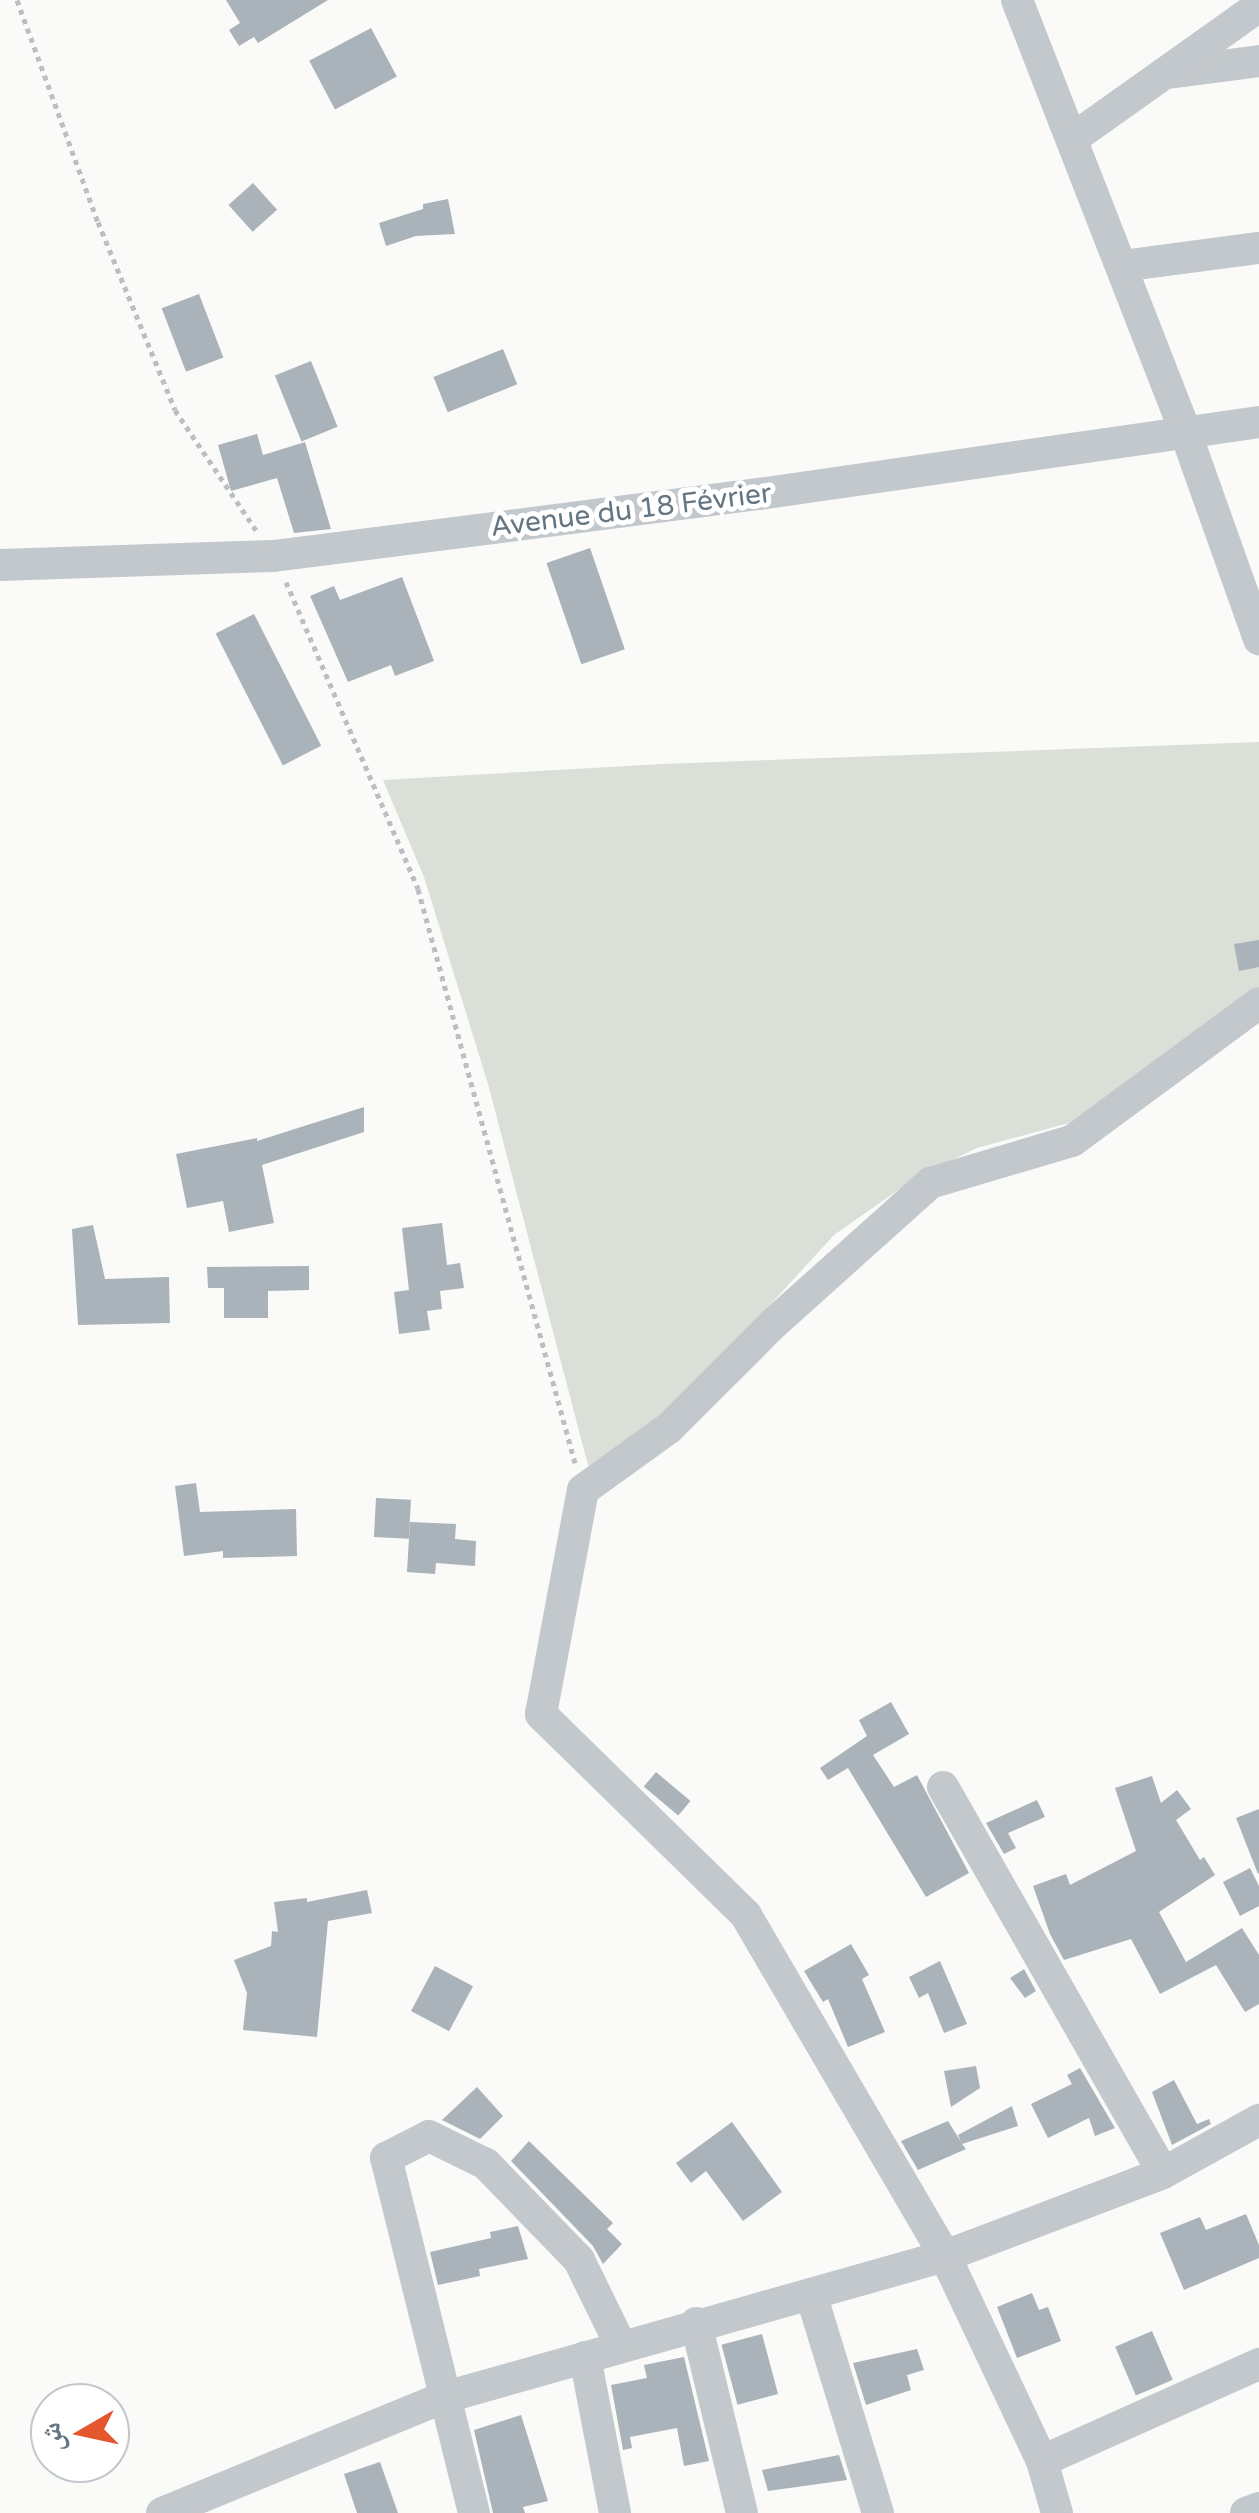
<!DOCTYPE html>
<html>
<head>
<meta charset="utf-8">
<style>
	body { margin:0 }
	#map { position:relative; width:1259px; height:2513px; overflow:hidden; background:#fafaf8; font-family:"Varela Round","Noto Naskh Arabic",sans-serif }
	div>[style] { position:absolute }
	.green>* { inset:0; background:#dadfd7 }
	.building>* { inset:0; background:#aab3b9; transform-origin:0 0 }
	.path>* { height:5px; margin-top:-2.5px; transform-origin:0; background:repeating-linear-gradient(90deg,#bbbfc2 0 5px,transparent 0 10px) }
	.minor>* { height:32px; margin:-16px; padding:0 16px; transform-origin:16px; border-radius:16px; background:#c3c8cc }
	span { translate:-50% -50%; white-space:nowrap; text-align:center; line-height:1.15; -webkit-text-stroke:10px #fff; paint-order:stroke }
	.street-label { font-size:28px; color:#657683 }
	.north { position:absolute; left:30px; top:2383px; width:100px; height:100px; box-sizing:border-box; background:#fff; border:2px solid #c1c8cd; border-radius:50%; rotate:261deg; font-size:28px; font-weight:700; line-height:40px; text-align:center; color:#657683 }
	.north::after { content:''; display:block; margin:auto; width:35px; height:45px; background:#e4572e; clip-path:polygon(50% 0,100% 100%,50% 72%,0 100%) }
</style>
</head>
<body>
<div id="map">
	<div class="green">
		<i style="clip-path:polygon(1259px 742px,1259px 987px,1069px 1123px,977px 1148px,918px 1176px,834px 1235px,682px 1401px,600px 1467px,588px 1465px,488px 1084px,424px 877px,383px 780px,663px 764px)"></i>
	</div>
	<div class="building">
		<i style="clip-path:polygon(226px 0,328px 0,258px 43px,254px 37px,239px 46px,229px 30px,240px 23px)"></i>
		<i style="left:371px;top:28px;width:55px;height:70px;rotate:62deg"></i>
		<i style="left:253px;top:183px;width:36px;height:33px;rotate:48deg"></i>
		<i style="clip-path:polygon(448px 199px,455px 234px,416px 236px,386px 246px,379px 223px,423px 209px,423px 204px)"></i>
		<i style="left:199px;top:294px;width:68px;height:40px;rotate:69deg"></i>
		<i style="left:503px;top:349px;width:38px;height:75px;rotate:68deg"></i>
		<i style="left:311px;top:361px;width:71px;height:39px;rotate:68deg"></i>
		<i style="clip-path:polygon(257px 434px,263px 455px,305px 442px,331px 529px,294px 533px,277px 478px,231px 491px,218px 445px)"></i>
		<i style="left:590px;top:548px;width:107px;height:46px;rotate:71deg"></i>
		<i style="clip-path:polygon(402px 577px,434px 661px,395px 676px,391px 665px,348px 682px,310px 596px,334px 586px,340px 600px)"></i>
		<i style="left:254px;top:614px;width:148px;height:43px;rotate:63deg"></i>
		<i style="clip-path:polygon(1259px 940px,1259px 967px,1239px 971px,1234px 944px)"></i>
		<i style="clip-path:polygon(364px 1107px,364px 1132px,262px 1165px,274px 1223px,229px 1232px,223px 1201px,187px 1208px,176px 1154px,257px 1138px,257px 1141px)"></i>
		<i style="clip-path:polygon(442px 1223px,447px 1265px,460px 1263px,464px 1288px,440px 1291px,442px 1309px,427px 1311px,430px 1330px,399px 1334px,394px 1292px,409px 1290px,402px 1228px)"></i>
		<i style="clip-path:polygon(93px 1225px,105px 1279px,169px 1277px,170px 1323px,78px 1325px,72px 1229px)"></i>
		<i style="clip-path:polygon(309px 1266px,309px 1290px,268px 1291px,268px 1318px,224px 1318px,224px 1288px,208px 1288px,207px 1267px)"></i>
		<i style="clip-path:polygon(196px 1483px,200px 1512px,296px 1509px,297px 1556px,223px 1558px,223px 1551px,184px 1556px,175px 1486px)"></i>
		<i style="left:376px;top:1498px;width:35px;height:39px;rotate:3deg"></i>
		<i style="clip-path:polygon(410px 1522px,456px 1524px,455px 1539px,476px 1541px,475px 1566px,436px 1563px,435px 1574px,407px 1572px)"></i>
		<i style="clip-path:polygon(891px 1702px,909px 1734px,873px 1755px,894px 1787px,917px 1775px,969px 1873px,926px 1897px,848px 1768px,828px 1780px,820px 1768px,867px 1736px,859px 1720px)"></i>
		<i style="left:656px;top:1772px;width:45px;height:19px;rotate:40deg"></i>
		<i style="clip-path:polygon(1152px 1776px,1161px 1803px,1177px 1790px,1191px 1809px,1176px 1820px,1200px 1860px,1204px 1857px,1215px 1875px,1159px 1912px,1186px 1962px,1242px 1928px,1259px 1955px,1259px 2004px,1245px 2012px,1216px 1965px,1160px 1994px,1131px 1939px,1064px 1960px,1050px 1934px,1033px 1886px,1066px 1874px,1070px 1885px,1136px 1851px,1115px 1788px)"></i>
		<i style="clip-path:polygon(1037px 1800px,1045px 1817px,1008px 1833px,1016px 1848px,1004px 1854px,986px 1823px)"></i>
		<i style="clip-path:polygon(1259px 1809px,1259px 1873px,1258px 1874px,1236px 1818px)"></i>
		<i style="clip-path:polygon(1250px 1868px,1259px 1886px,1259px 1906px,1240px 1916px,1223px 1882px)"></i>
		<i style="clip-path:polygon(367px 1890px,372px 1913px,328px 1921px,317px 2037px,243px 2030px,247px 1993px,234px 1960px,271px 1946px,272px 1931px,278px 1932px,274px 1902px,307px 1898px,307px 1902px)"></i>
		<i style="clip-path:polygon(851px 1944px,869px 1975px,862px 1979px,885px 2032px,848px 2047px,828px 1999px,823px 2002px,804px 1971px)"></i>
		<i style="clip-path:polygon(940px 1961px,967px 2024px,944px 2033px,928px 1993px,919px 1998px,909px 1977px)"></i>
		<i style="left:435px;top:1966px;width:43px;height:51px;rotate:28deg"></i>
		<i style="clip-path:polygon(1024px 1969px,1036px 1991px,1025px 1998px,1010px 1978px)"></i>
		<i style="clip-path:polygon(976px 2066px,980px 2088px,951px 2107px,944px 2071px)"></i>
		<i style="clip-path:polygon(1080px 2068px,1115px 2128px,1095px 2136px,1089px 2118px,1048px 2138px,1031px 2104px,1072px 2084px,1067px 2075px)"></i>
		<i style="clip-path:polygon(1174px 2080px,1197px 2124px,1209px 2119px,1211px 2124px,1172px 2145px,1152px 2092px)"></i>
		<i style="clip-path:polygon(477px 2087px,503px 2116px,480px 2139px,442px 2120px)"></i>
		<i style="clip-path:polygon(1012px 2106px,1018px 2126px,962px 2144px,966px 2149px,918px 2170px,901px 2141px,948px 2121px,961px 2142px,958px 2135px)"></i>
		<i style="clip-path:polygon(732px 2122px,782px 2192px,743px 2221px,706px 2171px,691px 2183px,676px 2163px)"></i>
		<i style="clip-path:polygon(529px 2141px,613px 2223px,607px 2229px,622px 2244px,603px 2264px,593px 2246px,511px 2161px)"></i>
		<i style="clip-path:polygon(1246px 2214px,1259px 2245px,1259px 2258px,1184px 2290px,1160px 2233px,1200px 2217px,1206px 2230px)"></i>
		<i style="clip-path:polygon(518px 2226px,528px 2259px,479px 2269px,480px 2276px,438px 2285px,430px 2252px,491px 2238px,490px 2232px)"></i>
		<i style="clip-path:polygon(1032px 2293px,1039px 2310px,1048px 2307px,1061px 2341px,1017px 2358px,997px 2307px)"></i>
		<i style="left:1152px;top:2331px;width:53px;height:40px;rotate:67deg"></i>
		<i style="left:762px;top:2334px;width:62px;height:42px;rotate:75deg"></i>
		<i style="clip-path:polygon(917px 2349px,924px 2370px,907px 2375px,911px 2390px,866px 2405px,853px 2363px)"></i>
		<i style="clip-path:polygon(684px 2357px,709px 2461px,684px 2466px,677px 2428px,630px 2437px,632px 2448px,623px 2450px,611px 2385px,647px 2378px,644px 2365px)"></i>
		<i style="clip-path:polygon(521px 2415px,548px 2501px,523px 2507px,525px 2513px,493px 2513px,474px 2430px)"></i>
		<i style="clip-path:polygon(839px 2455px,847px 2480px,768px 2491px,762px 2470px)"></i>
		<i style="clip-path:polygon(380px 2462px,398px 2513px,357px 2513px,344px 2474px)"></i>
	</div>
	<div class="path">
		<i style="left:17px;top:0;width:236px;rotate:70deg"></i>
		<i style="left:98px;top:222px;width:203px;rotate:67.7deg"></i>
		<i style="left:175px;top:410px;width:145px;rotate:56deg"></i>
		<i style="left:286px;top:582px;width:334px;rotate:66.7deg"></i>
		<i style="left:418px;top:889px;width:595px;rotate:74.7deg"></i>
	</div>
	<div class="minor">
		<i style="left:1017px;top:0;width:466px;rotate:68.7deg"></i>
		<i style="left:1186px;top:434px;width:218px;rotate:70.4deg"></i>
		<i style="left:1168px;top:73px;width:92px;rotate:-7.5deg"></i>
		<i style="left:1072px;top:139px;width:229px;rotate:-35.4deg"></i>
		<i style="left:1122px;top:266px;width:138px;rotate:-7.5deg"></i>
		<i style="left:0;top:565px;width:274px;rotate:-1.9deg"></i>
		<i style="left:274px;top:556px;width:489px;rotate:-7.3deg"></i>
		<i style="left:759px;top:494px;width:505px;rotate:-8.19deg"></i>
		<i style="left:943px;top:1787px;width:444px;rotate:60.3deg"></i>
		<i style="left:811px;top:2294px;width:229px;rotate:73deg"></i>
		<i style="left:696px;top:2323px;width:195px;rotate:76.4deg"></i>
		<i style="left:585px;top:2357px;width:159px;rotate:79.1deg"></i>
		<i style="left:1042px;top:2461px;width:238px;rotate:-24.1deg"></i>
		<i style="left:162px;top:2513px;width:303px;rotate:-22.3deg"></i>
		<i style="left:442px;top:2398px;width:523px;rotate:-15.76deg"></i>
		<i style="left:945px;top:2256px;width:233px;rotate:-20.8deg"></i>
		<i style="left:1163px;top:2173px;width:110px;rotate:-28.9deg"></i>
		<i style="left:474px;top:2513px;width:366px;rotate:-103.9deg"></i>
		<i style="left:386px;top:2158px;width:48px;rotate:-27.1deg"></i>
		<i style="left:429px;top:2136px;width:64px;rotate:26.2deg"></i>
		<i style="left:486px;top:2164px;width:134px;rotate:45.9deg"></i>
		<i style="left:579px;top:2260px;width:96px;rotate:64deg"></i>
		<i style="left:1057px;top:2513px;width:54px;rotate:-106.1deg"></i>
		<i style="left:1042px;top:2461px;width:227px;rotate:-115.3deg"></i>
		<i style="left:945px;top:2256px;width:395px;rotate:-120.3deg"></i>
		<i style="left:746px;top:1915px;width:287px;rotate:-135.6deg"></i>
		<i style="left:541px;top:1714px;width:228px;rotate:-79.4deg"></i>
		<i style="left:583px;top:1490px;width:106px;rotate:-35.8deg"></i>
		<i style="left:669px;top:1428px;width:147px;rotate:-45deg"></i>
		<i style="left:773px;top:1324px;width:211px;rotate:-41.9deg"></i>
		<i style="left:930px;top:1183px;width:148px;rotate:-16.5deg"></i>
		<i style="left:1072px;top:1141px;width:232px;rotate:-36.4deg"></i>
		<i style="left:1246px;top:2513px;width:14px;rotate:-21deg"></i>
	</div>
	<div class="street-label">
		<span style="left:631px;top:510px;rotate:-7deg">Avenue du 18 Février</span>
	</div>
	<div class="north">ش</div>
</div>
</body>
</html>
